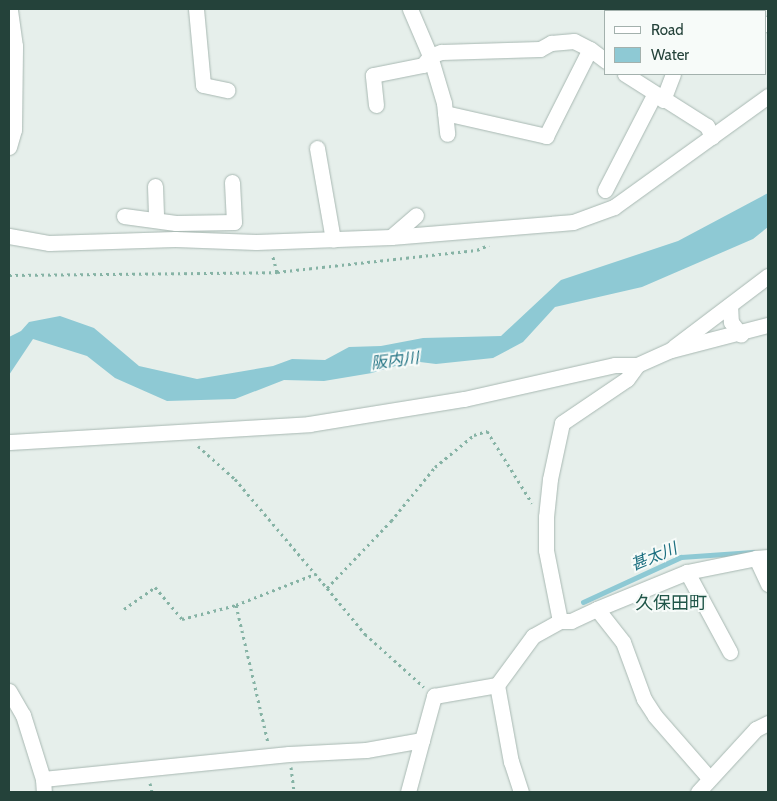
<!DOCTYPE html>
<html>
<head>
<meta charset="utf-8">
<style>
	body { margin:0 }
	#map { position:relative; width:777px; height:801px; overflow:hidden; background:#e6efeb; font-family:Cabin,"Noto Sans JP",sans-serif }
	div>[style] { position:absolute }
	.water>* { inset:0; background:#8ec9d4 }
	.stream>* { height:5px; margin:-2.5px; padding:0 2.5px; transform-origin:2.5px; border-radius:2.5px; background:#8ec9d4 }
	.path>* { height:3px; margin-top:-1.5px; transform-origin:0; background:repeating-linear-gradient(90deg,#86b3a5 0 2.5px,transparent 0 6.5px) }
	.roads { filter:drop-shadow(0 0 1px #a8b8b2) drop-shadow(0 0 1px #a8b8b2) }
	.minor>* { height:15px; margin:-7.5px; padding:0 7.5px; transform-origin:7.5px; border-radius:7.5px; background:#fff }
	span { translate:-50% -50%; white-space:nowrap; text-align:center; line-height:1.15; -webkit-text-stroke:4px #f7fbf9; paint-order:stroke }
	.water-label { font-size:16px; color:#1c6f80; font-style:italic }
	.quarter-label { font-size:18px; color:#1f5548 }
	.frame { position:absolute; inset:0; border:10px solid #24423a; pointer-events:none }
	.legend { position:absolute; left:604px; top:10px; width:162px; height:65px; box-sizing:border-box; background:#f7fbf9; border:1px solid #a3b1ad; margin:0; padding:6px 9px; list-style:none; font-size:15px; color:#24423a }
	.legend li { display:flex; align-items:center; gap:10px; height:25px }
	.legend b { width:25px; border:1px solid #a3b1ad }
</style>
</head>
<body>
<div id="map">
	<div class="water">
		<i style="clip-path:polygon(768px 193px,768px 227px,753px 239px,642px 287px,555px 307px,523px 342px,493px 358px,436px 364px,412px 361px,372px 373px,324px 381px,284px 380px,235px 399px,167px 401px,115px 378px,87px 356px,33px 339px,9px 375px,9px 337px,21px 331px,29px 322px,60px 316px,94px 328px,139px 366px,197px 379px,273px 366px,292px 359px,325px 360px,349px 347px,381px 346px,423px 338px,501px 336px,561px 280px,678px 241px)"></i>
	</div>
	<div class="stream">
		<i style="left:583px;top:602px;width:108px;rotate:-24.7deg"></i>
		<i style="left:681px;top:557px;width:72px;rotate:-4deg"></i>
	</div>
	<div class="path">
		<i style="left:277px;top:272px;width:201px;rotate:-6.3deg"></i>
		<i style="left:477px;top:250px;width:13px;rotate:-23deg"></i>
		<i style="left:9px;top:275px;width:268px;rotate:-0.6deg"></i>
		<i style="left:277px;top:272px;width:16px;rotate:-105deg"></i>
		<i style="left:198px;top:446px;width:50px;rotate:41.7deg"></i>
		<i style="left:235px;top:479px;width:143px;rotate:49.8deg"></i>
		<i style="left:327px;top:588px;width:93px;rotate:-46.3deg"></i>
		<i style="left:391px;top:521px;width:70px;rotate:-50.8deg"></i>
		<i style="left:435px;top:467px;width:50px;rotate:-39.4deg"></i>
		<i style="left:474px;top:435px;width:14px;rotate:-17deg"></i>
		<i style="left:487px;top:431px;width:85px;rotate:58deg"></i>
		<i style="left:327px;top:588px;width:60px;rotate:50.4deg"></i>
		<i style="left:365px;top:634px;width:79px;rotate:41.9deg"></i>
		<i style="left:236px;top:605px;width:142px;rotate:76.9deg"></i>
		<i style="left:124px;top:609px;width:38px;rotate:-35deg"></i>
		<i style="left:155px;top:587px;width:42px;rotate:49.8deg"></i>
		<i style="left:182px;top:619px;width:56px;rotate:-14.5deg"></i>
		<i style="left:236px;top:605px;width:85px;rotate:-21.4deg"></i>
		<i style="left:291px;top:767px;width:25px;rotate:83deg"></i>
		<i style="left:150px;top:783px;width:9px;rotate:77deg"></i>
	</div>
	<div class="roads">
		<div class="minor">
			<i style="left:196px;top:9px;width:76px;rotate:84.7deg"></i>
			<i style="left:203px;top:85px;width:25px;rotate:12deg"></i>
			<i style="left:410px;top:9px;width:51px;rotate:66.9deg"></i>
			<i style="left:430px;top:56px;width:49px;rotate:73.4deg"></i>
			<i style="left:444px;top:103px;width:31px;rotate:84deg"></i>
			<i style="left:722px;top:9px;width:7px;rotate:16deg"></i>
			<i style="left:647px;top:11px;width:3px;rotate:-45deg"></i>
			<i style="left:766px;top:24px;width:2px"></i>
			<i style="left:625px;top:74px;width:97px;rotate:32.4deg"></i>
			<i style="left:707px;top:126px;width:12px;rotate:66deg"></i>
			<i style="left:663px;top:100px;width:28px;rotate:-69deg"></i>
			<i style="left:376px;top:105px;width:30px;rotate:-96deg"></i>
			<i style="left:373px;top:75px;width:51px;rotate:-11.3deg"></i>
			<i style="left:423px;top:65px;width:11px;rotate:-52deg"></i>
			<i style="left:430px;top:56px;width:12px;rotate:-20deg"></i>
			<i style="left:441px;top:52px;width:99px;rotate:-1.7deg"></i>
			<i style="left:540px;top:49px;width:13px;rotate:-29deg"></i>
			<i style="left:551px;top:43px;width:23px;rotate:-5deg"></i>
			<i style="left:574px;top:41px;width:18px;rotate:27deg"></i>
			<i style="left:445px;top:113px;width:104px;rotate:12.8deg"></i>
			<i style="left:546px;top:136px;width:97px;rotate:-63.2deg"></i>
			<i style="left:590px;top:49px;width:20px;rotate:37deg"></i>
			<i style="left:9px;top:147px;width:18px;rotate:-74deg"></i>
			<i style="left:14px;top:130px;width:84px;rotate:-89.3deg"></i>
			<i style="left:15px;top:46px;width:37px;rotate:-98deg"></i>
			<i style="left:317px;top:148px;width:93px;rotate:80.1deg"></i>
			<i style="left:155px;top:186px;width:33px;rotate:88deg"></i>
			<i style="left:605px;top:190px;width:107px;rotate:-62.7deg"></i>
			<i style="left:124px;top:216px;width:52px;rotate:7.7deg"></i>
			<i style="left:176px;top:223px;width:58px;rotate:-1deg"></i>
			<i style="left:234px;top:222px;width:40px;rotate:-92.9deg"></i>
			<i style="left:9px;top:236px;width:41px;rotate:9.9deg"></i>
			<i style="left:49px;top:243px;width:126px;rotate:-1.8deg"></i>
			<i style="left:175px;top:239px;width:81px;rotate:2.1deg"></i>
			<i style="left:256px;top:242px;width:135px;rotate:-2.1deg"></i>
			<i style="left:391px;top:237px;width:183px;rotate:-4.7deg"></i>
			<i style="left:573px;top:222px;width:44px;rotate:-20.1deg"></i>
			<i style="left:614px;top:207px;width:190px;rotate:-35.8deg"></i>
			<i style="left:391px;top:237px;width:33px;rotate:-41deg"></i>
			<i style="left:730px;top:305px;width:17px;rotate:87deg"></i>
			<i style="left:731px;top:322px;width:16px;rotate:52deg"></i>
			<i style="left:674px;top:347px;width:118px;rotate:-37.1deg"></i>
			<i style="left:9px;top:442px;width:301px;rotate:-3.4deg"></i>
			<i style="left:309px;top:424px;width:157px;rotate:-9.2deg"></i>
			<i style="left:464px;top:399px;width:155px;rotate:-12.7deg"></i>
			<i style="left:615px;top:365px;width:22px"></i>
			<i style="left:637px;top:365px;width:37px;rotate:-24deg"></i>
			<i style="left:671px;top:350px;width:100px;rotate:-14.5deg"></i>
			<i style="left:768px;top:557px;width:12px;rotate:175deg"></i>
			<i style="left:756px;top:558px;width:29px;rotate:65deg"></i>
			<i style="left:687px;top:572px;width:97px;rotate:157.7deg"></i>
			<i style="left:597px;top:609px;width:42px;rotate:51.8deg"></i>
			<i style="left:623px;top:642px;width:61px;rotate:69.8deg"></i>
			<i style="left:644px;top:699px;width:20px;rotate:57deg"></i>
			<i style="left:655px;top:716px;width:82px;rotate:48.9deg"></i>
			<i style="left:560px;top:621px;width:11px"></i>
			<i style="left:571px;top:621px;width:29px;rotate:-25deg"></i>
			<i style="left:730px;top:652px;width:91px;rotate:-118.3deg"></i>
			<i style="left:687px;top:572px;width:70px;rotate:-11.5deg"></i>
			<i style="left:9px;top:691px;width:28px;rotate:60deg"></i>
			<i style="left:23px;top:715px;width:67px;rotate:72.6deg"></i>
			<i style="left:43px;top:779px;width:13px;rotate:86deg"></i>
			<i style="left:43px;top:779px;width:247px;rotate:-5.8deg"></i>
			<i style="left:289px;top:754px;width:77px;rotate:-3deg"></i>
			<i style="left:366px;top:750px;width:57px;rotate:-10.1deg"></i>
			<i style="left:422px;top:740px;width:46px;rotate:-74.7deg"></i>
			<i style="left:434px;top:696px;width:64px;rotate:-9.9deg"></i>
			<i style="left:408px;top:792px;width:54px;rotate:-74.9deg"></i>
			<i style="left:521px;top:792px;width:32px;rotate:-108deg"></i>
			<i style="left:511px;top:762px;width:78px;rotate:-100.3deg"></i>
			<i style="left:497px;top:685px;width:61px;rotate:-53.7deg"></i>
			<i style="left:533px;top:636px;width:31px;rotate:-29deg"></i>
			<i style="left:560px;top:621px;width:72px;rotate:-101.2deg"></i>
			<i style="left:546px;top:550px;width:33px;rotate:-90deg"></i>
			<i style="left:546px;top:517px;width:38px;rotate:-84deg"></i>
			<i style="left:550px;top:479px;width:57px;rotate:-77.9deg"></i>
			<i style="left:562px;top:423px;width:78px;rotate:-34.1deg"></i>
			<i style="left:627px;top:379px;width:17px;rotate:-54deg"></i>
			<i style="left:698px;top:792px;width:86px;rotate:-47.4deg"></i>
			<i style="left:756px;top:729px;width:13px;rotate:-27deg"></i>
		</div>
	</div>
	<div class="water-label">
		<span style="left:395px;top:361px;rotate:-7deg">阪内川</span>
		<span style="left:654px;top:557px;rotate:-22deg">甚太川</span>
	</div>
	<div class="quarter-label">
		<span style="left:671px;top:603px">久保田町</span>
	</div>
	<div class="frame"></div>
	<ul class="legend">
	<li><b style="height:6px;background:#fff"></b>Road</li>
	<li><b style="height:14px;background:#8ec9d4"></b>Water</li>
	</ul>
</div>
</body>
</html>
